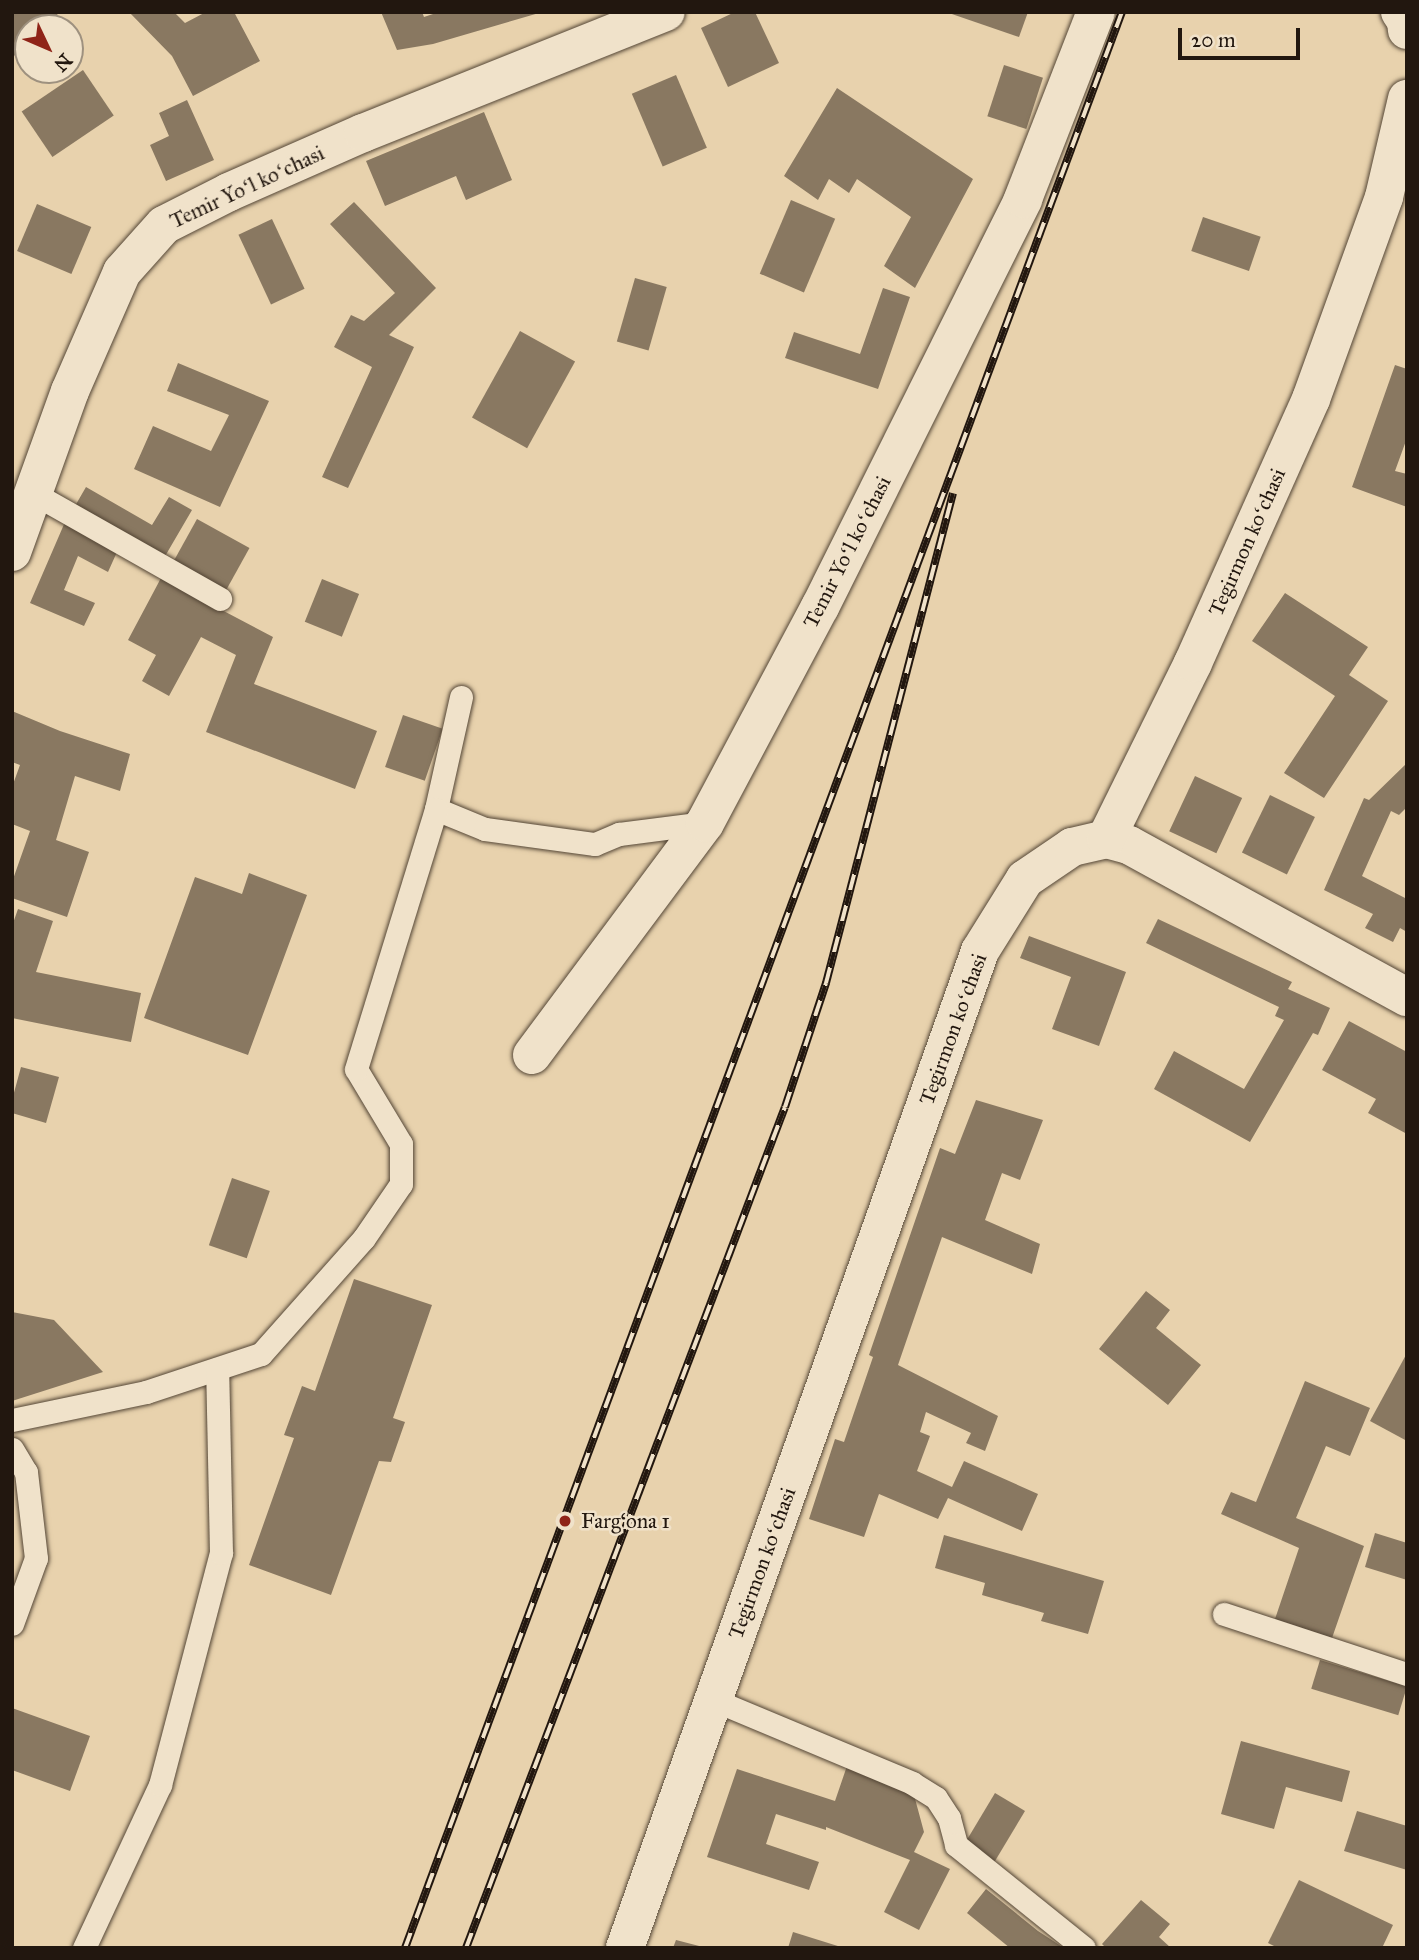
<!DOCTYPE html>
<html>
<head>
<meta charset="utf-8">
<style>
	body { margin:0 }
	#map { position:relative; width:1419px; height:1960px; overflow:hidden; background:#e8d2ad; font-family:"IM FELL Great Primer",serif }
	div>[style] { position:absolute }
	.building>* { inset:0; background:#897861; transform-origin:0 0 }
	.roads { filter:drop-shadow(0 0 2px #544636) drop-shadow(0 0 2px #544636) }
	.service>* { height:23px; margin:-11.5px; padding:0 11.5px; transform-origin:11.5px; border-radius:11.5px; background:#f0e2ca }
	.minor>* { height:38px; margin:-19px; padding:0 19px; transform-origin:19px; border-radius:19px; background:#f0e2ca }
	.rail>* { height:8px; margin-top:-4px; transform-origin:0; background:repeating-linear-gradient(90deg,#f0e2ca 0 16px,#22170f 0 32px); box-sizing:border-box; border-block:2px solid #22170f }
	.dots>* { width:19px; height:19px; translate:-50% -50%; box-sizing:border-box; border:4px solid #f0e2ca; border-radius:50% }
	span { translate:-50% -50%; white-space:nowrap; text-align:center; line-height:1.15; -webkit-text-stroke:5px #f0e2ca; paint-order:stroke }
	.street-label { font-size:21px; color:#22170f }
	.poi-label { font-size:21px; color:#22170f }
	.left { translate:0 -50%; text-align:left }
	.frame { position:absolute; inset:0; border:14px solid #22170f; pointer-events:none }
	.north { position:absolute; left:14px; top:14px; width:70px; height:70px; box-sizing:border-box; background:#f0e2ca; border:2px solid #9e917f; border-radius:50%; rotate:134deg; font-size:19px; font-weight:700; line-height:28px; text-align:center; color:#22170f }
	.north::after { content:''; display:block; margin:auto; width:24px; height:32px; background:#8f2418; clip-path:polygon(50% 0,100% 100%,50% 72%,0 100%) }
	.scale { position:absolute; left:1178px; top:28px; width:122px; height:32px; box-sizing:border-box; border:4px solid #22170f; border-top:0; padding-left:9px; font-size:21px; line-height:24px; white-space:nowrap; color:#22170f; -webkit-text-stroke:5px #f0e2ca; paint-order:stroke }
</style>
</head>
<body>
<div id="map">
	<div class="building">
		<i style="clip-path:polygon(12px 12px,60px 12px,43px 28px,28px 28px,28px 42px,12px 58px)"></i>
		<i style="clip-path:polygon(129px 12px,174px 12px,185px 23px,206px 12px,234px 12px,260px 61px,193px 96px,172px 56px)"></i>
		<i style="clip-path:polygon(381px 12px,422px 12px,424px 17px,439px 12px,539px 13px,433px 44px,397px 50px)"></i>
		<i style="clip-path:polygon(735px 12px,755px 12px,779px 63px,728px 87px,701px 28px)"></i>
		<i style="clip-path:polygon(946px 12px,1028px 12px,1019px 37px)"></i>
		<i style="left:1004px;top:65px;width:41px;height:54px;rotate:18deg"></i>
		<i style="left:83px;top:70px;width:55px;height:74px;rotate:56deg"></i>
		<i style="left:676px;top:75px;width:79px;height:48px;rotate:67deg"></i>
		<i style="clip-path:polygon(837px 88px,973px 179px,915px 288px,884px 266px,911px 217px,857px 179px,849px 193px,829px 179px,818px 200px,784px 176px)"></i>
		<i style="clip-path:polygon(187px 100px,214px 160px,166px 181px,150px 145px,169px 136px,159px 113px)"></i>
		<i style="clip-path:polygon(484px 112px,512px 180px,466px 200px,456px 176px,385px 206px,366px 161px)"></i>
		<i style="left:791px;top:200px;width:48px;height:80px;rotate:23deg"></i>
		<i style="clip-path:polygon(354px 202px,436px 288px,389px 335px,414px 347px,348px 488px,322px 477px,372px 367px,334px 347px,351px 315px,364px 321px,395px 293px,330px 224px)"></i>
		<i style="left:37px;top:204px;width:59px;height:51px;rotate:23deg"></i>
		<i style="left:1203px;top:217px;width:61px;height:36px;rotate:19deg"></i>
		<i style="left:272px;top:219px;width:77px;height:37px;rotate:65deg"></i>
		<i style="left:635px;top:278px;width:33px;height:66px;rotate:16deg"></i>
		<i style="clip-path:polygon(883px 288px,910px 297px,878px 389px,785px 358px,794px 332px,860px 354px)"></i>
		<i style="left:520px;top:331px;width:63px;height:99px;rotate:29deg"></i>
		<i style="clip-path:polygon(178px 363px,269px 401px,220px 507px,134px 469px,153px 426px,211px 451px,229px 415px,167px 391px)"></i>
		<i style="clip-path:polygon(1395px 365px,1407px 369px,1407px 438px,1395px 471px,1407px 474px,1407px 507px,1352px 487px)"></i>
		<i style="clip-path:polygon(86px 487px,152px 525px,169px 497px,192px 510px,164px 558px,75px 506px)"></i>
		<i style="left:197px;top:519px;width:60px;height:50px;rotate:29deg"></i>
		<i style="clip-path:polygon(65px 522px,117px 552px,108px 572px,78px 556px,64px 590px,95px 603px,84px 626px,30px 603px)"></i>
		<i style="clip-path:polygon(161px 578px,273px 637px,254px 684px,377px 731px,355px 789px,206px 732px,236px 655px,201px 637px,169px 696px,142px 681px,156px 655px,128px 640px)"></i>
		<i style="left:322px;top:579px;width:40px;height:46px;rotate:22deg"></i>
		<i style="clip-path:polygon(1285px 593px,1368px 647px,1349px 675px,1388px 701px,1324px 798px,1284px 773px,1335px 696px,1252px 641px)"></i>
		<i style="clip-path:polygon(12px 711px,60px 731px,130px 754px,120px 791px,75px 776px,56px 840px,89px 852px,67px 917px,12px 898px,12px 882px,30px 831px,12px 824px,12px 787px,20px 765px,12px 762px)"></i>
		<i style="left:403px;top:715px;width:42px;height:55px;rotate:19deg"></i>
		<i style="clip-path:polygon(1407px 763px,1407px 807px,1399px 815px,1391px 811px,1362px 876px,1407px 899px,1407px 932px,1400px 928px,1393px 942px,1365px 928px,1373px 914px,1324px 890px,1364px 798px,1369px 800px)"></i>
		<i style="left:1195px;top:776px;width:52px;height:61px;rotate:25deg"></i>
		<i style="left:1270px;top:795px;width:50px;height:64px;rotate:26deg"></i>
		<i style="clip-path:polygon(249px 873px,307px 895px,248px 1055px,144px 1018px,195px 877px,242px 894px)"></i>
		<i style="clip-path:polygon(18px 909px,53px 921px,36px 972px,141px 993px,131px 1042px,12px 1018px,12px 926px)"></i>
		<i style="clip-path:polygon(1158px 919px,1292px 982px,1288px 989px,1330px 1008px,1318px 1035px,1313px 1033px,1250px 1142px,1154px 1089px,1174px 1051px,1244px 1089px,1284px 1020px,1275px 1016px,1279px 1007px,1146px 943px)"></i>
		<i style="clip-path:polygon(1029px 936px,1126px 972px,1099px 1046px,1052px 1029px,1071px 977px,1020px 958px)"></i>
		<i style="clip-path:polygon(1349px 1021px,1407px 1052px,1407px 1134px,1368px 1113px,1376px 1099px,1322px 1070px)"></i>
		<i style="clip-path:polygon(21px 1067px,59px 1077px,46px 1123px,12px 1113px,12px 1100px)"></i>
		<i style="clip-path:polygon(976px 1100px,1043px 1120px,1020px 1180px,1002px 1173px,985px 1220px,1040px 1244px,1032px 1274px,942px 1237px,898px 1365px,998px 1416px,985px 1451px,966px 1443px,971px 1433px,926px 1412px,920px 1432px,930px 1436px,917px 1471px,952px 1487px,964px 1461px,1038px 1494px,1022px 1531px,948px 1498px,938px 1519px,879px 1494px,864px 1537px,809px 1519px,835px 1439px,844px 1442px,873px 1357px,869px 1355px,940px 1148px,955px 1154px)"></i>
		<i style="left:232px;top:1178px;width:40px;height:71px;rotate:19deg"></i>
		<i style="clip-path:polygon(354px 1279px,432px 1305px,393px 1418px,405px 1422px,391px 1462px,379px 1461px,331px 1595px,249px 1565px,294px 1438px,284px 1435px,302px 1386px,315px 1391px)"></i>
		<i style="clip-path:polygon(1146px 1291px,1170px 1310px,1156px 1328px,1201px 1365px,1168px 1405px,1099px 1349px)"></i>
		<i style="clip-path:polygon(12px 1312px,54px 1320px,103px 1372px,12px 1401px)"></i>
		<i style="clip-path:polygon(1407px 1353px,1407px 1441px,1370px 1421px)"></i>
		<i style="clip-path:polygon(1305px 1381px,1370px 1408px,1350px 1456px,1326px 1446px,1296px 1518px,1364px 1546px,1332px 1638px,1275px 1619px,1299px 1548px,1221px 1514px,1231px 1492px,1256px 1502px)"></i>
		<i style="clip-path:polygon(1375px 1533px,1407px 1543px,1407px 1580px,1365px 1567px)"></i>
		<i style="clip-path:polygon(944px 1535px,1104px 1581px,1088px 1634px,1041px 1621px,1044px 1613px,982px 1595px,985px 1583px,935px 1568px)"></i>
		<i style="left:1320px;top:1660px;width:91px;height:30px;rotate:17deg"></i>
		<i style="clip-path:polygon(12px 1708px,90px 1736px,70px 1791px,12px 1770px)"></i>
		<i style="clip-path:polygon(1241px 1741px,1350px 1771px,1342px 1802px,1286px 1787px,1274px 1829px,1221px 1814px)"></i>
		<i style="clip-path:polygon(848px 1763px,914px 1795px,924px 1832px,914px 1852px,950px 1869px,919px 1930px,884px 1912px,910px 1860px,826px 1827px,826px 1830px,776px 1814px,766px 1844px,819px 1862px,809px 1890px,707px 1857px,737px 1769px,835px 1801px)"></i>
		<i style="left:995px;top:1793px;width:35px;height:62px;rotate:31deg"></i>
		<i style="clip-path:polygon(1357px 1811px,1407px 1826px,1407px 1870px,1344px 1851px)"></i>
		<i style="clip-path:polygon(1299px 1880px,1393px 1925px,1382px 1948px,1278px 1948px,1268px 1943px)"></i>
		<i style="clip-path:polygon(986px 1889px,1038px 1931px,1064px 1948px,1010px 1948px,967px 1913px)"></i>
		<i style="clip-path:polygon(1141px 1900px,1170px 1924px,1159px 1937px,1171px 1948px,1106px 1948px,1102px 1944px)"></i>
		<i style="clip-path:polygon(793px 1932px,841px 1947px,841px 1948px,788px 1948px)"></i>
		<i style="clip-path:polygon(676px 1940px,703px 1947px,703px 1948px,673px 1948px)"></i>
	</div>
	<div class="roads">
		<div class="service">
			<i style="left:33px;top:493px;width:215px;rotate:29.5deg"></i>
			<i style="left:461px;top:697px;width:115px;rotate:102.6deg"></i>
			<i style="left:436px;top:809px;width:53px;rotate:22.2deg"></i>
			<i style="left:485px;top:829px;width:111px;rotate:7.8deg"></i>
			<i style="left:595px;top:844px;width:26px;rotate:-23deg"></i>
			<i style="left:619px;top:834px;width:87px;rotate:-7.3deg"></i>
			<i style="left:12px;top:1420px;width:137px;rotate:-11.8deg"></i>
			<i style="left:146px;top:1392px;width:121px;rotate:-18.3deg"></i>
			<i style="left:261px;top:1354px;width:155px;rotate:-48.4deg"></i>
			<i style="left:364px;top:1238px;width:65px;rotate:-55.6deg"></i>
			<i style="left:401px;top:1184px;width:40px;rotate:-90deg"></i>
			<i style="left:401px;top:1144px;width:87px;rotate:-121deg"></i>
			<i style="left:356px;top:1069px;width:272px;rotate:-72.9deg"></i>
			<i style="left:12px;top:1449px;width:27px;rotate:59deg"></i>
			<i style="left:26px;top:1472px;width:87px;rotate:83.4deg"></i>
			<i style="left:36px;top:1558px;width:70px;rotate:110deg"></i>
			<i style="left:1224px;top:1614px;width:193px;rotate:18.2deg"></i>
			<i style="left:714px;top:1700px;width:215px;rotate:22.7deg"></i>
			<i style="left:912px;top:1783px;width:28px;rotate:32deg"></i>
			<i style="left:936px;top:1798px;width:24px;rotate:57deg"></i>
			<i style="left:949px;top:1818px;width:28px;rotate:75deg"></i>
			<i style="left:956px;top:1845px;width:164px;rotate:38.8deg"></i>
			<i style="left:84px;top:1948px;width:180px;rotate:-65deg"></i>
			<i style="left:160px;top:1785px;width:240px;rotate:-75.3deg"></i>
			<i style="left:221px;top:1553px;width:184px;rotate:-91.2deg"></i>
		</div>
		<div class="minor">
			<i style="left:1400px;top:12px;width:11px;rotate:56deg"></i>
			<i style="left:1406px;top:21px;width:9px;rotate:84deg"></i>
			<i style="left:12px;top:552px;width:171px;rotate:-70.2deg"></i>
			<i style="left:70px;top:391px;width:130px;rotate:-66.4deg"></i>
			<i style="left:122px;top:272px;width:63px;rotate:-48.2deg"></i>
			<i style="left:164px;top:225px;width:73px;rotate:-26.9deg"></i>
			<i style="left:229px;top:192px;width:146px;rotate:-23.8deg"></i>
			<i style="left:363px;top:133px;width:326px;rotate:-21.8deg"></i>
			<i style="left:1106px;top:839px;width:24px;rotate:15deg"></i>
			<i style="left:1129px;top:845px;width:317px;rotate:28.7deg"></i>
			<i style="left:532px;top:1055px;width:289px;rotate:-53.3deg"></i>
			<i style="left:705px;top:823px;width:245px;rotate:-62deg"></i>
			<i style="left:820px;top:607px;width:456px;rotate:-63.5deg"></i>
			<i style="left:1023px;top:199px;width:201px;rotate:-68.7deg"></i>
			<i style="left:625px;top:1948px;width:1058px;rotate:-70.4deg"></i>
			<i style="left:980px;top:951px;width:85px;rotate:-58deg"></i>
			<i style="left:1025px;top:879px;width:57px;rotate:-34.2deg"></i>
			<i style="left:1072px;top:847px;width:35px;rotate:-13deg"></i>
			<i style="left:1106px;top:839px;width:196px;rotate:-63.7deg"></i>
			<i style="left:1193px;top:663px;width:289px;rotate:-65.9deg"></i>
			<i style="left:1311px;top:399px;width:215px;rotate:-70.1deg"></i>
			<i style="left:1384px;top:197px;width:101px;rotate:-76.8deg"></i>
		</div>
	</div>
	<div class="rail">
		<i style="left:405px;top:1948px;width:2065px;rotate:-69.68deg"></i>
		<i style="left:466px;top:1948px;width:899px;rotate:-69.23deg"></i>
		<i style="left:785px;top:1107px;width:131px;rotate:-71.7deg"></i>
		<i style="left:826px;top:983px;width:506px;rotate:-75.47deg"></i>
	</div>
	<div class="dots">
		<i style="left:565px;top:1521px;background:#8f2418"></i>
	</div>
	<div class="street-label">
		<span style="left:247px;top:187px;rotate:-25deg">Temir Yoʻl koʻchasi</span>
		<span style="left:1247px;top:542px;rotate:-66deg">Tegirmon koʻchasi</span>
		<span style="left:847px;top:552px;rotate:-63deg">Temir Yoʻl koʻchasi</span>
		<span style="left:953px;top:1029px;rotate:-70deg">Tegirmon koʻchasi</span>
		<span style="left:762px;top:1563px;rotate:-70deg">Tegirmon koʻchasi</span>
	</div>
	<div class="poi-label">
		<span class="left" style="left:581px;top:1521px">Farg‘ona 1</span>
	</div>
	<div class="frame"></div>
	<div class="north">N</div>
	<div class="scale">20 m</div>
</div>
</body>
</html>
